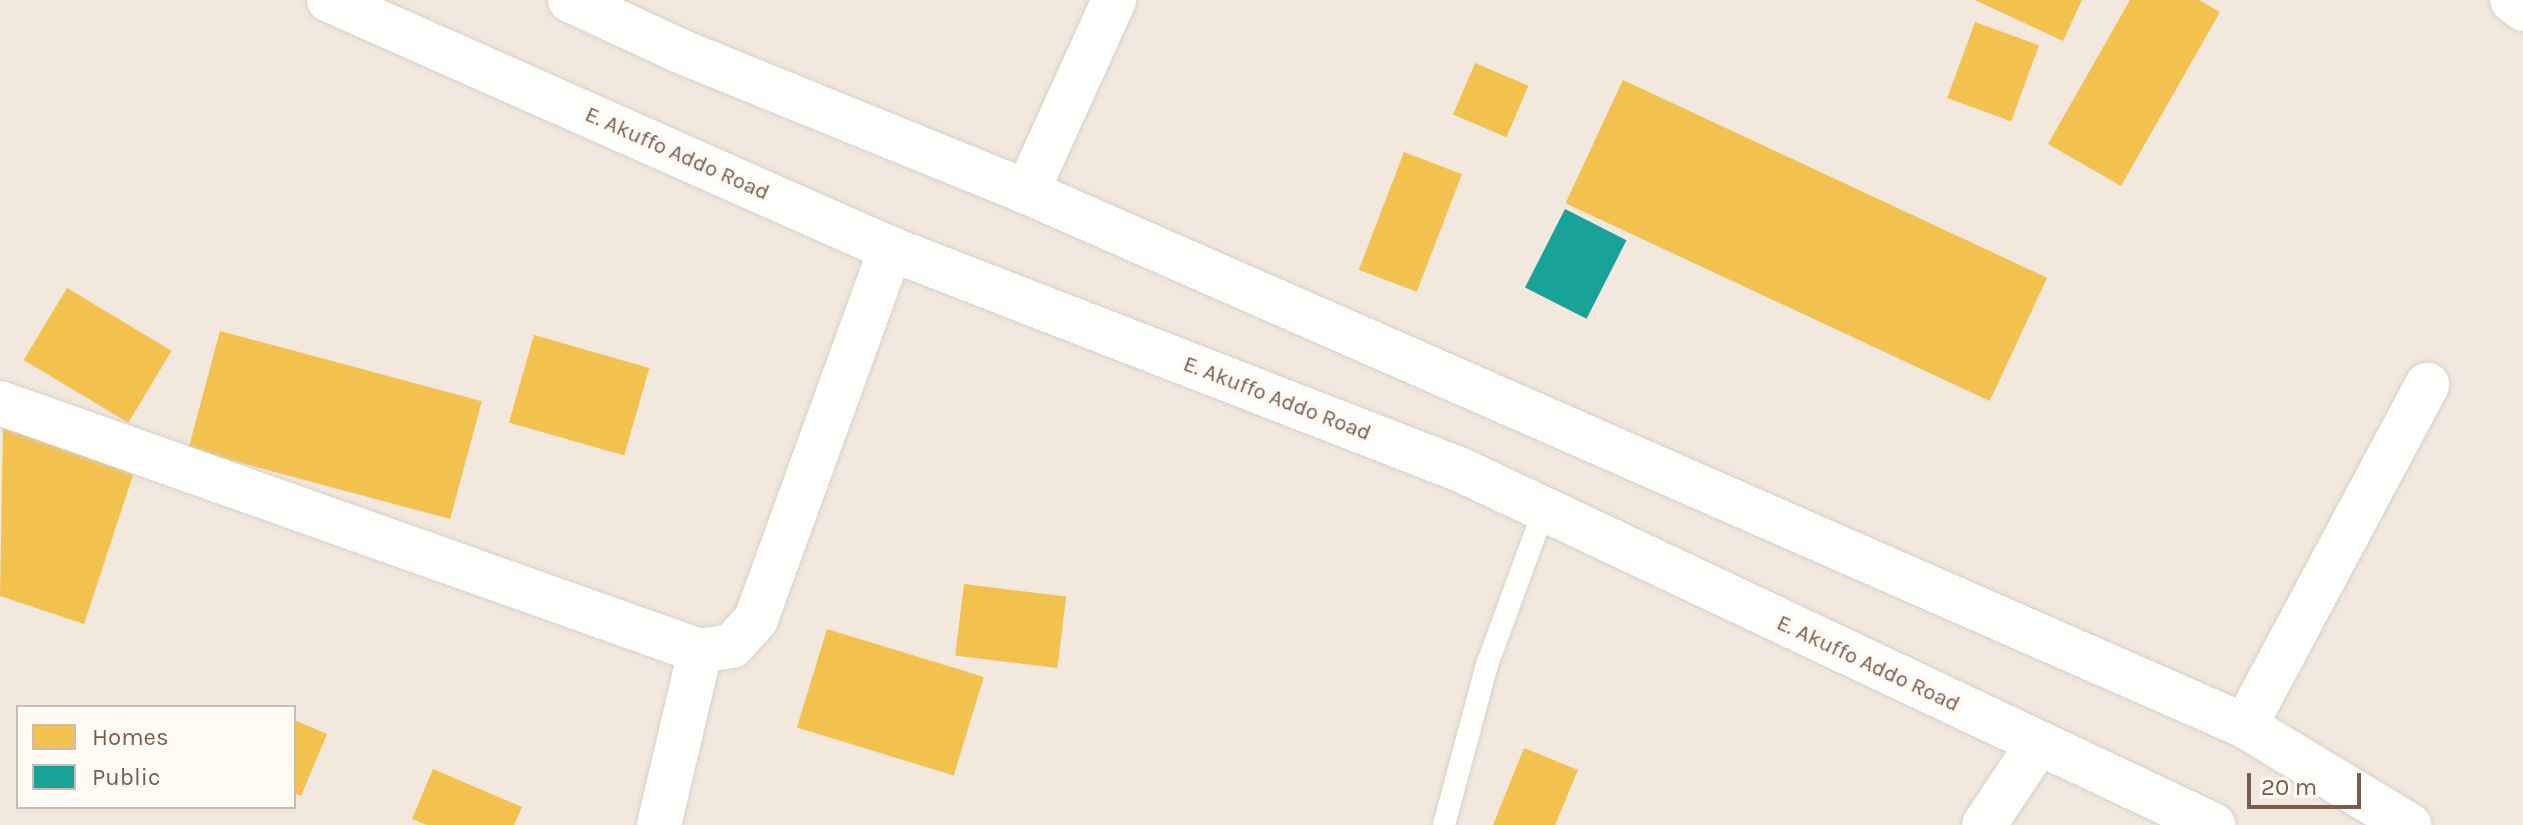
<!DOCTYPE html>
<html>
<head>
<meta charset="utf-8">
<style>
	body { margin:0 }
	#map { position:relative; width:2523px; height:825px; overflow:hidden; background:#f9f5f0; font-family:Karla,sans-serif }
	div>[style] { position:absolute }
	.residential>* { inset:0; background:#f2e8de }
	.homes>* { inset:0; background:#f2c14e; transform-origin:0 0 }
	.public>* { inset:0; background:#17a398; transform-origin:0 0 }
	.roads { filter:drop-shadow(0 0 2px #d7d1cb) drop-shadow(0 0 2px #d7d1cb) }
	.service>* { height:22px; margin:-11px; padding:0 11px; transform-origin:11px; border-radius:11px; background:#fefefd }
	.minor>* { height:44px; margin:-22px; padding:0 22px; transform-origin:22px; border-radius:22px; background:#fefefd }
	.secondary>* { height:44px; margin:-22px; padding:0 22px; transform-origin:22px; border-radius:22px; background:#fefefd }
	span { translate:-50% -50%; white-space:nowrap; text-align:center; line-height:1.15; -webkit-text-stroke:8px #fffaf3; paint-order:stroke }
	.street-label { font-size:22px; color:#7a5c4d }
	.legend { position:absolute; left:16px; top:705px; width:280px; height:104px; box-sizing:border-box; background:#fffaf3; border:2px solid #cabbb1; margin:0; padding:10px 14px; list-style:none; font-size:24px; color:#7a5c4d }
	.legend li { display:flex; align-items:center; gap:16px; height:40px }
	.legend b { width:40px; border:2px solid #cabbb1 }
	.scale { position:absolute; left:2247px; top:773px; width:114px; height:36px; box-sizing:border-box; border:4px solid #7a5c4d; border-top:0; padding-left:10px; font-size:24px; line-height:28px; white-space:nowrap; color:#7a5c4d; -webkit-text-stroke:6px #fffaf3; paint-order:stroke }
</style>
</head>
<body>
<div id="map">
	<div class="residential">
		<i style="clip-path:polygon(evenodd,0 0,2523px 0,2523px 825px,0 825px,0 0,18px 707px,294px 707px,294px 807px,18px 807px,18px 707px)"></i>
	</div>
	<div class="homes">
		<i style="clip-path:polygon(1975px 0,2082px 0,2063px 41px)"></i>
		<i style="clip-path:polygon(2130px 0,2199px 0,2220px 12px,2121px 186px,2048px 144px)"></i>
		<i style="left:1975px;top:22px;width:68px;height:81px;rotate:20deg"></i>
		<i style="left:1475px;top:63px;width:58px;height:56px;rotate:23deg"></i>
		<i style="left:1623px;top:80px;width:468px;height:136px;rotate:25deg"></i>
		<i style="left:1404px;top:152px;width:62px;height:126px;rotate:21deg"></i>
		<i style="left:67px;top:288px;width:122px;height:84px;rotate:31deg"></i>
		<i style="left:220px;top:331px;width:271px;height:122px;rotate:15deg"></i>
		<i style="left:534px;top:335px;width:120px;height:91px;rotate:16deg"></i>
		<i style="clip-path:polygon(3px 428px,134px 472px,84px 624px,0 596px)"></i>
		<i style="left:964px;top:584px;width:103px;height:72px;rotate:7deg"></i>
		<i style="left:827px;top:629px;width:164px;height:103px;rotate:17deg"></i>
		<i style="clip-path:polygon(294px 720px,327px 734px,301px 796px,294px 793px)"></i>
		<i style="clip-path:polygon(1524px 748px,1578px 770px,1555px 825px,1493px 825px)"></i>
		<i style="clip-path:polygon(433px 769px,522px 807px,514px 825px,427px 825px,412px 819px)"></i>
	</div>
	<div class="public">
		<i style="left:1565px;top:209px;width:69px;height:88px;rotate:27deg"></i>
	</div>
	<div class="roads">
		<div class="service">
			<i style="left:1444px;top:825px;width:166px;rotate:-75deg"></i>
			<i style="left:1487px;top:665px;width:165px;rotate:-69.8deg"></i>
		</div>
		<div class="minor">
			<i style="left:2512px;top:0;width:14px;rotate:39deg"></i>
			<i style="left:1027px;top:192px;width:211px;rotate:-65.6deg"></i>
			<i style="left:0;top:403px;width:743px;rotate:19.51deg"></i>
			<i style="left:700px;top:651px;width:32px;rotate:-9deg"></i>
			<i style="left:732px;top:646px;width:36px;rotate:-48deg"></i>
			<i style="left:756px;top:619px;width:394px;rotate:-70deg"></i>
			<i style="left:2245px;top:726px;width:387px;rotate:-61.9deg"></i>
			<i style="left:659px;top:825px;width:179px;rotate:-76.7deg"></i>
			<i style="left:1984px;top:825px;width:97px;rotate:-56.3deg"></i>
		</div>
		<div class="secondary">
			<i style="left:329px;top:0;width:615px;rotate:23.9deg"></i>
			<i style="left:891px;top:249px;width:611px;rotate:21.19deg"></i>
			<i style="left:1461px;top:470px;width:832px;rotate:25.27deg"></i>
			<i style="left:570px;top:0;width:123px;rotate:24.9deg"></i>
			<i style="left:682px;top:52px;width:372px;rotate:22.1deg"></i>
			<i style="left:1027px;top:192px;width:1330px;rotate:23.67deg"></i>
			<i style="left:2245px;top:726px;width:192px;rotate:31.1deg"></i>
		</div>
	</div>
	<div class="street-label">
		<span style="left:677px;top:154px;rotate:24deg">E. Akuffo Addo Road</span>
		<span style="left:1277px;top:399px;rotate:21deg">E. Akuffo Addo Road</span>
		<span style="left:1868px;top:664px;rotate:25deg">E. Akuffo Addo Road</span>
	</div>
	<ul class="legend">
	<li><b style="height:22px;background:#f2c14e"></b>Homes</li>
	<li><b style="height:22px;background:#17a398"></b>Public</li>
	</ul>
	<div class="scale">20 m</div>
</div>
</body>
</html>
